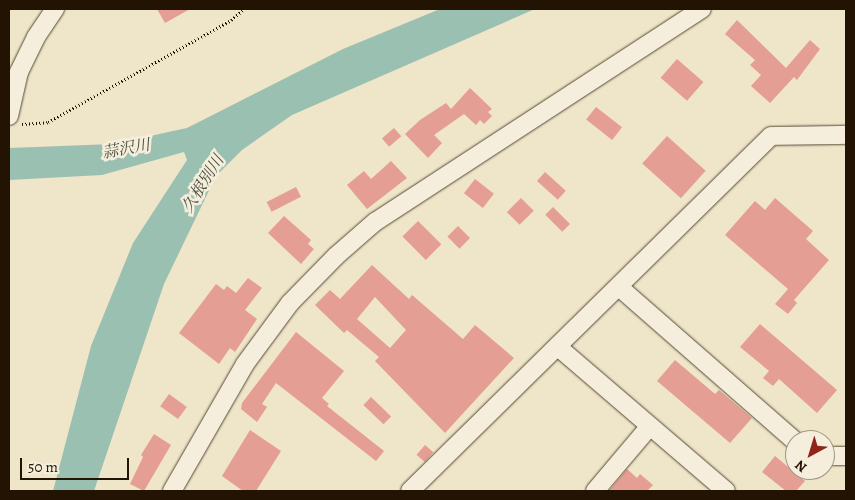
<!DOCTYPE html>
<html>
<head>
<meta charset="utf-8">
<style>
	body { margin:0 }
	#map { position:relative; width:855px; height:500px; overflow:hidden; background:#efe5c9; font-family:Alegreya,"Noto Serif JP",serif }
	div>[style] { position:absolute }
	.water>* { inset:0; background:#9ac0b1 }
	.building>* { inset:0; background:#e59e93; transform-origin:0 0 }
	.path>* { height:2.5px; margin-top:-1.25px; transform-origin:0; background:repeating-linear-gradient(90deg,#221303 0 1px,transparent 0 3.5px) }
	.roads { filter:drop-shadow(0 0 1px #554834) drop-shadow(0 0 1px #554834) }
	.minor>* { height:18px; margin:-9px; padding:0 9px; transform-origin:9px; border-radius:9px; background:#f5eedc }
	span { translate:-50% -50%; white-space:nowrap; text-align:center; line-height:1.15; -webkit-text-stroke:5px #f5eedc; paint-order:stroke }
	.water-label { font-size:16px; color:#4c5040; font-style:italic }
	.frame { position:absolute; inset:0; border:10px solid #221303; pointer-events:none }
	.north { position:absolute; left:785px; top:430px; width:50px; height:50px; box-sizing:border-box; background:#f5eedc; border:1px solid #a19685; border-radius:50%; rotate:219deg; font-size:14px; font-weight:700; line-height:20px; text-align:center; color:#221303 }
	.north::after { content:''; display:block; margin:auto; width:18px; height:22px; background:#8f2418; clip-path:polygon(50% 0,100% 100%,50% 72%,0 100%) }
	.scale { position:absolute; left:20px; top:458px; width:109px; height:22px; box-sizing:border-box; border:2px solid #221303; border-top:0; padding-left:6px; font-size:15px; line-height:18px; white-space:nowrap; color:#221303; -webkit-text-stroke:4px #f5eedc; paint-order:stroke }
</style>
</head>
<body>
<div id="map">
	<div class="water">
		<i style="clip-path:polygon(440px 9px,535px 9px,292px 115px,242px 150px,216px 176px,164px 284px,94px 491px,53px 491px,91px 346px,133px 243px,187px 160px,184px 152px,102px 175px,9px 180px,9px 148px,113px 144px,187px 128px,343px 49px)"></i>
	</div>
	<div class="building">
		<i style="clip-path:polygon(157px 9px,190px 9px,165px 23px)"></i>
		<i style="clip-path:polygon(737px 20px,786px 68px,810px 40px,820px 49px,797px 80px,794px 77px,770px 103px,751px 86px,761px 75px,750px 65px,755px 60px,725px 34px)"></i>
		<i style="left:677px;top:59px;width:35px;height:25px;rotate:41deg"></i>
		<i style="clip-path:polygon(470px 88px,492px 109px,488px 112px,492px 116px,484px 124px,480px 120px,476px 125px,464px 114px,434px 135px,442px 143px,428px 158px,405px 134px,420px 120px,446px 103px,451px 109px)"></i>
		<i style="left:596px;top:107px;width:33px;height:16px;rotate:38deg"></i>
		<i style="left:394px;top:128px;width:11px;height:16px;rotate:49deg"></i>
		<i style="left:667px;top:136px;width:52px;height:37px;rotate:42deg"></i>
		<i style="clip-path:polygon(391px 161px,407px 178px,367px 209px,347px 185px,364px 171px,371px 179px)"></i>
		<i style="left:545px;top:172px;width:28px;height:12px;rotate:42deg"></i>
		<i style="left:475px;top:179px;width:24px;height:18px;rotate:38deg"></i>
		<i style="left:296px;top:187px;width:11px;height:33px;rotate:63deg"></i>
		<i style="left:521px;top:198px;width:18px;height:20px;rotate:45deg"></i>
		<i style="clip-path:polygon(775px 198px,813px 231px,806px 239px,829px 260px,794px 300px,797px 303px,788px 314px,775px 304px,788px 289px,725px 235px,755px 201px,765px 210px)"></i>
		<i style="left:553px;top:207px;width:24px;height:11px;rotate:45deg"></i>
		<i style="clip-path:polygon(284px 216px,311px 240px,308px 244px,314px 249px,301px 264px,268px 233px)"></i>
		<i style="left:418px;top:221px;width:33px;height:22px;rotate:45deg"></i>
		<i style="left:458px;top:226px;width:17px;height:15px;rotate:45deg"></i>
		<i style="clip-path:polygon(evenodd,372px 265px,409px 299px,412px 295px,463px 339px,475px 325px,514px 358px,445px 433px,375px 361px,379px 357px,347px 330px,344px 333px,315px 305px,330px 290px,340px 299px,372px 265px,375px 297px,406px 330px,390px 348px,357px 319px,375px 297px)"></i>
		<i style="clip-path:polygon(248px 278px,262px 288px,245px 310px,257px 319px,235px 352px,230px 348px,219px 364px,179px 333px,216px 284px,224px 290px,227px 286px,236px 293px)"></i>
		<i style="clip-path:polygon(760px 324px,837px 390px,817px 413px,779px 379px,773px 386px,763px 378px,769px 371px,740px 347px)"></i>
		<i style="clip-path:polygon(296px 332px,344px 371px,322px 398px,329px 404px,327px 406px,384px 451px,376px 461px,276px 383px,262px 404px,267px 407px,257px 422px,241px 409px,242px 403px)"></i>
		<i style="clip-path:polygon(675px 360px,715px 394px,719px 390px,752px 418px,730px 443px,657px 381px)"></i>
		<i style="left:169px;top:394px;width:22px;height:15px;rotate:36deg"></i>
		<i style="left:371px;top:397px;width:28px;height:11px;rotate:44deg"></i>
		<i style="clip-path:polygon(250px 430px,281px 451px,256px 491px,243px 491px,222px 476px)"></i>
		<i style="clip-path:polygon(154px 434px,171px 445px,144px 491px,130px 484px,143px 457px,141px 455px)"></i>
		<i style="left:425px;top:445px;width:11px;height:13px;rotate:41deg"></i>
		<i style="clip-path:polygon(775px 456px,805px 481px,796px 491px,786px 491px,762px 472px)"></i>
		<i style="clip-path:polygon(627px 469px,637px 478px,640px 474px,653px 485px,647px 491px,609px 491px)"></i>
	</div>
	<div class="path">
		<i style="left:22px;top:124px;width:26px;rotate:-4deg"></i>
		<i style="left:48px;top:122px;width:210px;rotate:-29.1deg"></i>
		<i style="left:231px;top:20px;width:17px;rotate:-40deg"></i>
	</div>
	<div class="roads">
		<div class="minor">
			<i style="left:9px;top:116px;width:45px;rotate:-77.2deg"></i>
			<i style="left:19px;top:72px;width:39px;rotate:-64deg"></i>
			<i style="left:36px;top:37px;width:34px;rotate:-56deg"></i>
			<i style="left:619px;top:287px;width:234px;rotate:41.2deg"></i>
			<i style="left:558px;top:347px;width:221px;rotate:40.6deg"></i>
			<i style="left:825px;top:456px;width:21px"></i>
			<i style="left:172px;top:491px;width:146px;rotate:-60.1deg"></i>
			<i style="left:245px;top:364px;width:76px;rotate:-53.6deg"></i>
			<i style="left:290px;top:303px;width:66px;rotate:-45.6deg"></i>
			<i style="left:336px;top:256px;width:52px;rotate:-41.1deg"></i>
			<i style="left:375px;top:222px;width:390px;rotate:-33.1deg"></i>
			<i style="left:410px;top:491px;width:506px;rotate:-44.52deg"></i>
			<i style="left:771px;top:136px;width:75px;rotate:-0.8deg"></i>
			<i style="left:595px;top:491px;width:85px;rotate:-49.8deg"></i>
		</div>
	</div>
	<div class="water-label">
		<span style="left:126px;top:149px;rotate:-10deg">蒜沢川</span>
		<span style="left:203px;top:184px;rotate:-58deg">久根別川</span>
	</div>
	<div class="frame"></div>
	<div class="north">N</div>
	<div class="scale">50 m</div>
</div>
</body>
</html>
